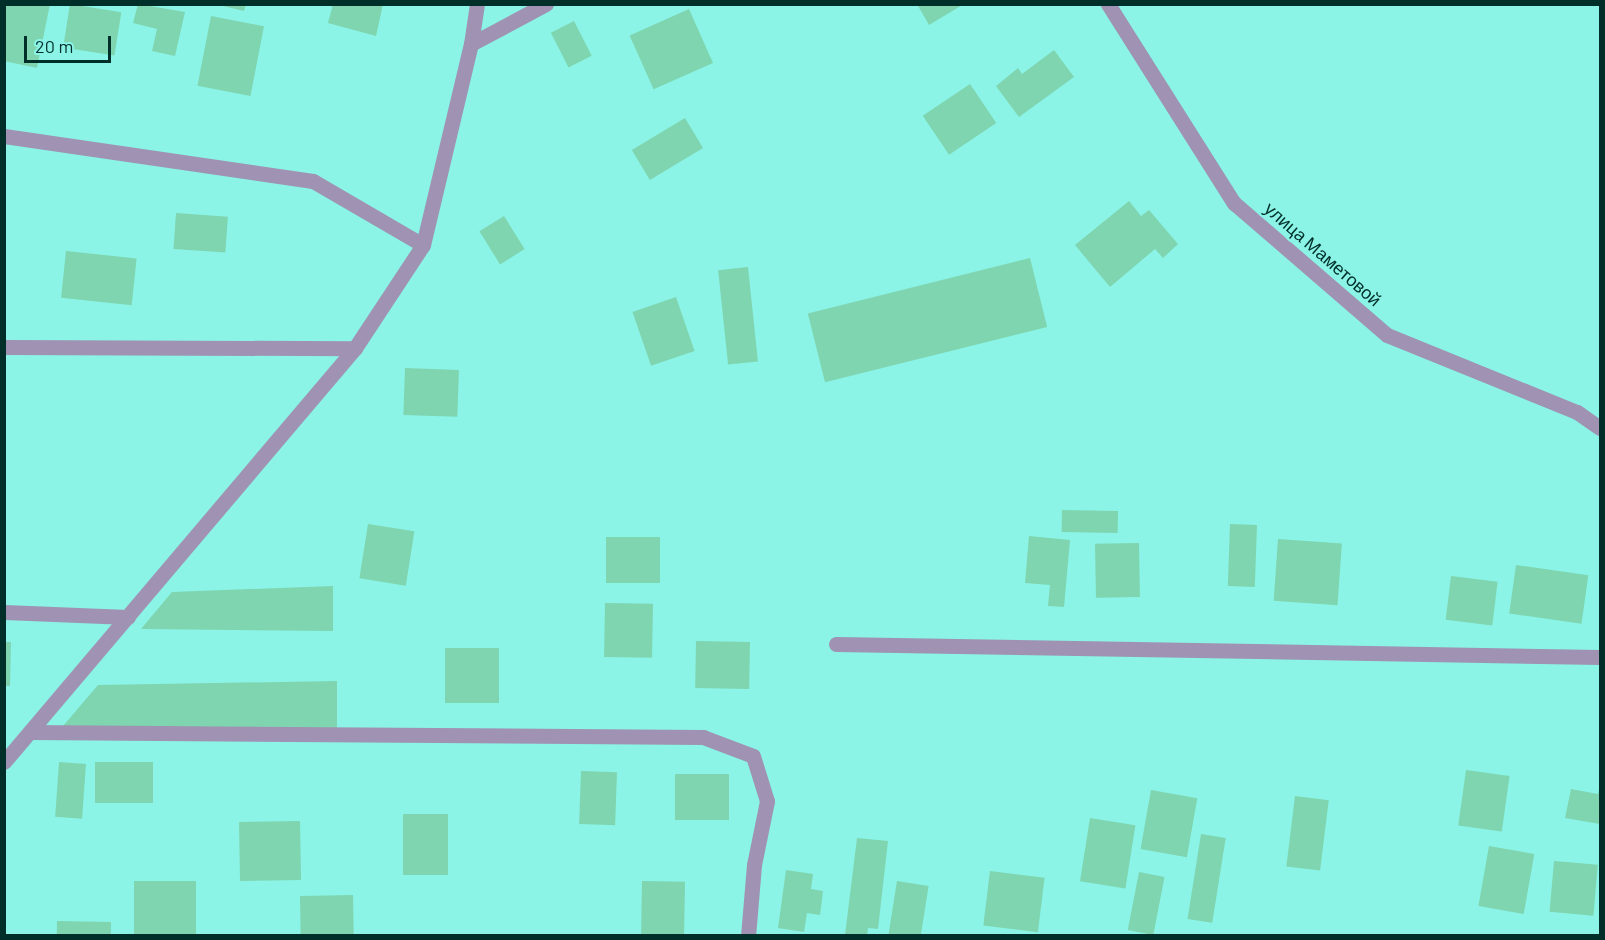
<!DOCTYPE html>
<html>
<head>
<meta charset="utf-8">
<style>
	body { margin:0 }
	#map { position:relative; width:1605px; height:940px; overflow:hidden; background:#8bf4e6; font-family:Barlow,sans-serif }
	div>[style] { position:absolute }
	.building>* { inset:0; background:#7fd5af; transform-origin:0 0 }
	.minor>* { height:15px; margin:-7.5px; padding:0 7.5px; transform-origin:7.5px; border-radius:7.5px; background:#a092b2 }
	span { translate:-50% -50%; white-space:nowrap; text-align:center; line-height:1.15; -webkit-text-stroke:4.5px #8bf4e6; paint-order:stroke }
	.street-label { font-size:18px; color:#002f2a }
	.frame { position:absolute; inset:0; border:6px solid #002f2a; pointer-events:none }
	.scale { position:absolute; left:24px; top:36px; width:87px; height:27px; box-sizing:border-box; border:3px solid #002f2a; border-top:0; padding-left:8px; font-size:18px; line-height:21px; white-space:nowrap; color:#002f2a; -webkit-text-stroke:4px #8bf4e6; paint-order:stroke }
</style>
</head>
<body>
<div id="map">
	<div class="building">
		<i style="clip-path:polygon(4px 4px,50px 4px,37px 68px,4px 61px)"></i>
		<i style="left:70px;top:4px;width:52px;height:44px;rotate:9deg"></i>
		<i style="clip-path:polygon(138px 4px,185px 12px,175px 56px,152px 51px,157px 29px,133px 23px)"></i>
		<i style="clip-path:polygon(215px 4px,246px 4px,244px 11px)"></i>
		<i style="clip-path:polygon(333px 4px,383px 4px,376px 36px,328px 23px)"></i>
		<i style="clip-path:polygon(917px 4px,964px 4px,929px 25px)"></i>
		<i style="left:689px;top:9px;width:59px;height:65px;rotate:66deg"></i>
		<i style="left:211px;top:16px;width:54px;height:71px;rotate:11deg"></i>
		<i style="left:574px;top:21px;width:39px;height:26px;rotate:63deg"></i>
		<i style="clip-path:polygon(1054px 50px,1074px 77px,1019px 117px,996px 86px,1018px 68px,1022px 74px)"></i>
		<i style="left:970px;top:84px;width:47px;height:57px;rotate:56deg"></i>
		<i style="left:685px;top:118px;width:35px;height:62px;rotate:59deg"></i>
		<i style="clip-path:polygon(1129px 201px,1141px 216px,1149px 210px,1178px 244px,1163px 258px,1155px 249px,1110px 287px,1075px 245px)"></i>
		<i style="left:176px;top:213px;width:52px;height:36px;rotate:4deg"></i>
		<i style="left:504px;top:216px;width:39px;height:29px;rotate:58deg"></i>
		<i style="left:66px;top:251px;width:71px;height:47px;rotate:6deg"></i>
		<i style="left:1030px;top:258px;width:71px;height:229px;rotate:76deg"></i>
		<i style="left:748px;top:267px;width:95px;height:30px;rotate:84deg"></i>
		<i style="left:676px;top:297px;width:57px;height:46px;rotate:71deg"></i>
		<i style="left:405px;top:368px;width:54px;height:47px;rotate:2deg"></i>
		<i style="left:1062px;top:510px;width:56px;height:22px;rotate:1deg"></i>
		<i style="left:368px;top:524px;width:47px;height:55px;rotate:9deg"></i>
		<i style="left:1230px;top:524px;width:27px;height:62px;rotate:2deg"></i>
		<i style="clip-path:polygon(1029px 536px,1070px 540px,1064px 607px,1048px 606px,1050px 585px,1025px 583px)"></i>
		<i style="left:606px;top:537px;width:54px;height:46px"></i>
		<i style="left:1278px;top:539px;width:64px;height:62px;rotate:4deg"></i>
		<i style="left:1139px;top:543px;width:54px;height:44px;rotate:89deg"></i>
		<i style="left:1516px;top:565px;width:73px;height:49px;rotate:8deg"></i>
		<i style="left:1451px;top:576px;width:47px;height:44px;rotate:7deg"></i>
		<i style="clip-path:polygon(333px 586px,333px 631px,141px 629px,172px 592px)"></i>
		<i style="left:605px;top:603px;width:48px;height:54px;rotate:1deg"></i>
		<i style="left:696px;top:641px;width:54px;height:47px;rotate:1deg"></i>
		<i style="clip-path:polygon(4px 642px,11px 642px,10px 686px,4px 686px)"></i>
		<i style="left:445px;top:648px;width:54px;height:55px"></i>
		<i style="clip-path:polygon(337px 681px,337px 729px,63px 726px,98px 685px)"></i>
		<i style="left:59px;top:762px;width:27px;height:55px;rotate:4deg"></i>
		<i style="left:95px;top:762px;width:58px;height:41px"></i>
		<i style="left:1466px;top:770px;width:44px;height:56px;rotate:8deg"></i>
		<i style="left:581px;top:771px;width:36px;height:53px;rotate:2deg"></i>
		<i style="left:675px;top:774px;width:54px;height:46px"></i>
		<i style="clip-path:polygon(1600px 786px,1600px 824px,1565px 818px,1571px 789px,1598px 794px)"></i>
		<i style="left:1151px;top:790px;width:47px;height:60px;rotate:10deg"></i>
		<i style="left:1295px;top:796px;width:34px;height:71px;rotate:7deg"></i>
		<i style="left:403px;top:814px;width:45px;height:61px"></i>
		<i style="left:1090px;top:818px;width:46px;height:64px;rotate:9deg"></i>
		<i style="left:300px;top:821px;width:59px;height:61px;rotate:89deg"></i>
		<i style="left:1201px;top:834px;width:25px;height:86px;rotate:9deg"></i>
		<i style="clip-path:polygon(857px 838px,888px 841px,878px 929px,868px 928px,867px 936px,845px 935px)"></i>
		<i style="left:1489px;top:846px;width:46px;height:61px;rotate:10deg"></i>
		<i style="left:1554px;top:861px;width:44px;height:51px;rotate:5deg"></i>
		<i style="clip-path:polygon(786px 870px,813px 874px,811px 889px,823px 891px,820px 915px,807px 913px,804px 932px,778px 928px)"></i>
		<i style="left:990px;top:871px;width:55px;height:55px;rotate:7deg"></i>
		<i style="left:1139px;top:872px;width:26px;height:59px;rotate:11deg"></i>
		<i style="left:196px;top:881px;width:55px;height:62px;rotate:90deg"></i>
		<i style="left:642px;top:881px;width:43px;height:55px;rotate:1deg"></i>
		<i style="left:897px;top:881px;width:32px;height:55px;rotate:9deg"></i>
		<i style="left:353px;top:895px;width:41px;height:53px;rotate:89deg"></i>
		<i style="left:57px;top:921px;width:54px;height:15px;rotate:1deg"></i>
	</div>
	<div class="minor">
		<i style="left:1108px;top:4px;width:236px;rotate:57.7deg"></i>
		<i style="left:1234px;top:203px;width:202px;rotate:40.8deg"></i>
		<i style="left:1387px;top:335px;width:205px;rotate:22.1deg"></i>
		<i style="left:1577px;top:412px;width:28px;rotate:35deg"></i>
		<i style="left:471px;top:44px;width:40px;rotate:-81.5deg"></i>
		<i style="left:4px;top:136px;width:312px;rotate:8.3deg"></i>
		<i style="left:313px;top:181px;width:127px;rotate:30.2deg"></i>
		<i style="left:4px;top:347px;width:351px;rotate:0.2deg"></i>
		<i style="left:4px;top:612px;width:124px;rotate:2.3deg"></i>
		<i style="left:836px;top:644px;width:764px;rotate:0.97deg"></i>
		<i style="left:30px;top:732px;width:673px;rotate:0.43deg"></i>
		<i style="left:703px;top:737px;width:53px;rotate:20.8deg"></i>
		<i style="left:753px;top:756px;width:47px;rotate:72.7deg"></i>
		<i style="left:767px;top:801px;width:65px;rotate:101.5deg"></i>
		<i style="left:754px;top:865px;width:71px;rotate:94.8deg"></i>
		<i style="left:4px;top:762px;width:543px;rotate:-49.71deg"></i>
		<i style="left:355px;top:348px;width:123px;rotate:-56.6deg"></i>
		<i style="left:423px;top:245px;width:207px;rotate:-76.6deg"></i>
		<i style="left:471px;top:44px;width:85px;rotate:-28.1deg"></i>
	</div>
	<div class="street-label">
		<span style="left:1323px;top:254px;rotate:41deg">улица Маметовой</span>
	</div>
	<div class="frame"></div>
	<div class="scale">20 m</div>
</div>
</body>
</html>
